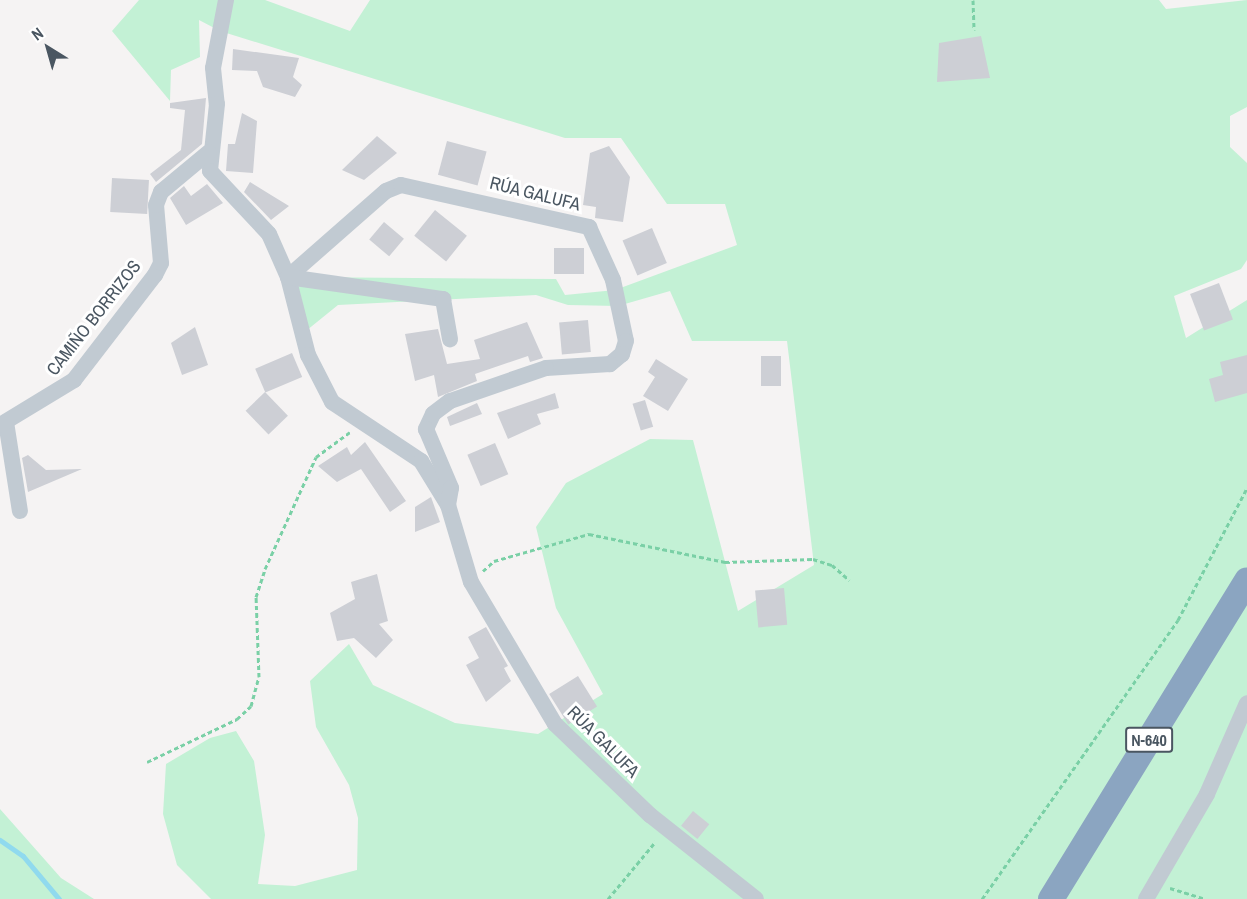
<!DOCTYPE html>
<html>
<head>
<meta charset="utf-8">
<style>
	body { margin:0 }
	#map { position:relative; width:1247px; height:899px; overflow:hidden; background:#f5f3f3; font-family:"Archivo Narrow",sans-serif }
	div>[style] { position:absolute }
	.green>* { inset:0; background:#c3f1d5 }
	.stream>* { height:5px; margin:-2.5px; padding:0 2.5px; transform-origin:2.5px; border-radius:2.5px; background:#90daee }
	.building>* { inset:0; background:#cdcfd5; transform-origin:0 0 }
	.path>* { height:3px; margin-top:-1.5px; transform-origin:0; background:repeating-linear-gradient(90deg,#7ad0a6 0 4.5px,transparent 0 7.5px) }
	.minor>* { height:16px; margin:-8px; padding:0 8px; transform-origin:8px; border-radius:8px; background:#c1cad2 }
	.highway>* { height:26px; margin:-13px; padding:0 13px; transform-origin:13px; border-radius:13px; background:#8ba5c1 }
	span { translate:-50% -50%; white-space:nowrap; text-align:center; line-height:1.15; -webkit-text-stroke:6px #fff; paint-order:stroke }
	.shield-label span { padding:2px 4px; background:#fff; border:2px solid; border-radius:4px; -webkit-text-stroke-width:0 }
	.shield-label { font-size:16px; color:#4a5661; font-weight:700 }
	.street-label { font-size:18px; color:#4a5661 }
	.north { position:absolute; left:18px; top:18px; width:60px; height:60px; -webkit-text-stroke:4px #fff; paint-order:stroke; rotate:323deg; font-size:16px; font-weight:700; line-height:24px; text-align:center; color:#4a5661 }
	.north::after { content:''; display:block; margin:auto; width:21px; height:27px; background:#4a5661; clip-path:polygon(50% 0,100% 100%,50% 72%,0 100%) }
</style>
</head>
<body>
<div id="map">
	<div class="green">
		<i style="clip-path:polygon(139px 0,265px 0,350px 31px,370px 0,1159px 0,1166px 9px,1247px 0,1247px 107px,1230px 116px,1230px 147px,1247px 163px,1247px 260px,1241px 269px,1174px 296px,1186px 338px,1247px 300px,1247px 899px,211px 899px,177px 865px,163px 814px,166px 764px,210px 738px,236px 731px,254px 761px,265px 835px,258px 884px,295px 886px,357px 870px,358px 818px,349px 785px,316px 727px,310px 681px,349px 644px,373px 685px,455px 723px,538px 734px,603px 694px,556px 608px,536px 527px,566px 483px,650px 439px,693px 440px,738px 611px,814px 565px,787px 341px,692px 341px,670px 291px,618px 306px,568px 305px,536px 295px,338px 305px,296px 339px,288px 277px,556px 279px,565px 295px,615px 290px,737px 245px,725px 204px,667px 204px,621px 138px,565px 138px,220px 31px,199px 20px,200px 57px,171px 70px,170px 101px,112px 31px)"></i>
		<i style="clip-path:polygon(0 809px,61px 878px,94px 899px,0 899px)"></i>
	</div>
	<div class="stream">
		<i style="left:0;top:840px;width:28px;rotate:35deg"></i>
		<i style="left:23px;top:856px;width:56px;rotate:50.1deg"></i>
	</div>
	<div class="building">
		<i style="clip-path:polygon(981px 36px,990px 78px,937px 82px,939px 43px)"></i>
		<i style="clip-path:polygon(233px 49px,299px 58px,293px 77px,302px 85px,295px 97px,263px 87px,257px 71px,232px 70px)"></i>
		<i style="clip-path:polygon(206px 98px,202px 144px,156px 182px,150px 174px,181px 150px,185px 110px,170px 108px,170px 103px)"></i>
		<i style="clip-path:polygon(242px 113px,257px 121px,253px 173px,226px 171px,228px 144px,235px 144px)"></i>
		<i style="clip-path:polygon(377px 136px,397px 153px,364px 180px,342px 170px)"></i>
		<i style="left:447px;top:141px;width:41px;height:35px;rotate:15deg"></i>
		<i style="clip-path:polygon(609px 146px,630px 177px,623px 222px,595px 218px,596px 207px,583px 205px,590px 153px)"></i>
		<i style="left:112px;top:178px;width:37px;height:34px;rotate:3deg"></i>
		<i style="clip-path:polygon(250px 182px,271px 195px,289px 206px,271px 220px,244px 192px)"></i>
		<i style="clip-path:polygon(207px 184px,223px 203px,186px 225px,170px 198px,184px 186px,191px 196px)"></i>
		<i style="left:435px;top:210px;width:41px;height:33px;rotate:39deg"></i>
		<i style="left:384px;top:222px;width:26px;height:23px;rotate:40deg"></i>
		<i style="left:652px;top:228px;width:38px;height:32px;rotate:67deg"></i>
		<i style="left:554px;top:248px;width:30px;height:26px"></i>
		<i style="left:1219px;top:283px;width:39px;height:31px;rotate:69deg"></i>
		<i style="left:588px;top:320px;width:32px;height:29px;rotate:85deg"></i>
		<i style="clip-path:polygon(527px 322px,543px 358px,530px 362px,528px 356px,475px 374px,477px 381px,438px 397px,434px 375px,415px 381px,405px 334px,438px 329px,447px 364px,480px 359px,474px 340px)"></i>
		<i style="clip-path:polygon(195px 327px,208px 365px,182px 375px,171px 343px)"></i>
		<i style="left:292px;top:353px;width:26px;height:40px;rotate:67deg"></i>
		<i style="clip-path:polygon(1247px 355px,1247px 393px,1215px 402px,1209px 379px,1223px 375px,1220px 362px)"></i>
		<i style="left:761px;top:356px;width:20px;height:30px"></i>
		<i style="clip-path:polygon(656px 359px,688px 379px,668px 411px,643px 396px,655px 377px,648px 372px)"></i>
		<i style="left:265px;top:392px;width:33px;height:27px;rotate:46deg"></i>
		<i style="clip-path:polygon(555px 393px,559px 408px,537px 414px,541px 424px,508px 439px,497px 413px)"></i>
		<i style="left:645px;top:400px;width:28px;height:13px;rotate:73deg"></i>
		<i style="clip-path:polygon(477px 403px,482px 414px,450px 426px,447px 417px)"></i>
		<i style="clip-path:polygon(365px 442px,406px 501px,390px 512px,361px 469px,337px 482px,318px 466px,347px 447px,351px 455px)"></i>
		<i style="left:495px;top:443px;width:34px;height:30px;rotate:67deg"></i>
		<i style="clip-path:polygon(28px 455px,46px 470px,82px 469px,28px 492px,22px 458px)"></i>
		<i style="clip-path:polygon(431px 497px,440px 522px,415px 532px,415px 507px)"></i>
		<i style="clip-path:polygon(377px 574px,388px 621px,379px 624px,393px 640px,376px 658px,354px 638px,337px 641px,330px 613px,355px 599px,351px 582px)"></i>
		<i style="left:784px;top:588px;width:37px;height:29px;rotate:85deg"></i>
		<i style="clip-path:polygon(486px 627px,508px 666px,504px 668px,511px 681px,486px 702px,466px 665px,479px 658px,468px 637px)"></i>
		<i style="left:578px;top:676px;width:36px;height:34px;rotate:58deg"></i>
		<i style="left:693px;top:811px;width:21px;height:19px;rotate:39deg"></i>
	</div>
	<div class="path">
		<i style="left:973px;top:0;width:30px;rotate:88deg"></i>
		<i style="left:483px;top:571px;width:15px;rotate:-42deg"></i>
		<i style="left:494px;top:561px;width:99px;rotate:-15.9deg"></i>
		<i style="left:589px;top:534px;width:139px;rotate:11.6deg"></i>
		<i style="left:725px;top:562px;width:88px;rotate:-2deg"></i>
		<i style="left:813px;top:559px;width:20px;rotate:18deg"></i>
		<i style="left:832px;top:565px;width:23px;rotate:41deg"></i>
		<i style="left:147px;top:762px;width:100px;rotate:-25.5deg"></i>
		<i style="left:237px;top:719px;width:19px;rotate:-43deg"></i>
		<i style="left:251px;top:706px;width:30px;rotate:-75deg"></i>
		<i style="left:259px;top:677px;width:80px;rotate:-92.1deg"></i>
		<i style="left:256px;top:597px;width:29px;rotate:-72deg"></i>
		<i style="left:265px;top:569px;width:123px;rotate:-65.5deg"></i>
		<i style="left:316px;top:457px;width:42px;rotate:-36.3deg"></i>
		<i style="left:1170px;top:888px;width:37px;rotate:17deg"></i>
		<i style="left:608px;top:899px;width:75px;rotate:-50.4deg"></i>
		<i style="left:982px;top:899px;width:341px;rotate:-54.9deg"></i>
		<i style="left:1178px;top:620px;width:149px;rotate:-62.4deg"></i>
	</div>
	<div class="minor">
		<i style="left:226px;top:0;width:69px;rotate:100.8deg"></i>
		<i style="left:213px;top:68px;width:36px;rotate:84deg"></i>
		<i style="left:217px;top:104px;width:67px;rotate:96deg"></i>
		<i style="left:210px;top:171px;width:86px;rotate:46.9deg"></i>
		<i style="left:269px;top:234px;width:47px;rotate:66.2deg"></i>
		<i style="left:288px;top:277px;width:81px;rotate:75.6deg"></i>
		<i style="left:308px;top:355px;width:53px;rotate:62.9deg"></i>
		<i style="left:332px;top:402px;width:107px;rotate:33.5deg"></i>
		<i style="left:421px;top:461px;width:52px;rotate:58.5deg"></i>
		<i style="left:448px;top:505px;width:80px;rotate:73.4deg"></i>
		<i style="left:471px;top:582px;width:165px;rotate:59.4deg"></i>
		<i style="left:555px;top:724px;width:132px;rotate:43.8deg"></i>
		<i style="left:650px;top:815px;width:135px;rotate:38.4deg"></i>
		<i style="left:288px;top:277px;width:130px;rotate:-41.3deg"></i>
		<i style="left:386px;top:191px;width:16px;rotate:-22deg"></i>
		<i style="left:401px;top:185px;width:193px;rotate:12.6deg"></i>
		<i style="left:589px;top:227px;width:58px;rotate:65.6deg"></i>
		<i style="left:613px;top:280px;width:62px;rotate:78deg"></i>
		<i style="left:626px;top:341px;width:14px;rotate:107deg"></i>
		<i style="left:622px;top:354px;width:16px;rotate:140deg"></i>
		<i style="left:610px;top:364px;width:64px;rotate:176.4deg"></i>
		<i style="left:546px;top:368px;width:102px;rotate:161deg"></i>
		<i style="left:450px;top:401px;width:21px;rotate:143deg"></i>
		<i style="left:433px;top:414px;width:17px;rotate:115deg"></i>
		<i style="left:426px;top:429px;width:64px;rotate:67deg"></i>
		<i style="left:451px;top:488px;width:17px;rotate:100deg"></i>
		<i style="left:288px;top:277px;width:157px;rotate:8.1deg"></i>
		<i style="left:443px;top:299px;width:41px;rotate:80.1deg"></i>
		<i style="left:6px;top:422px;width:90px;rotate:81.1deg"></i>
		<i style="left:0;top:425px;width:87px;rotate:-31.3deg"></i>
		<i style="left:74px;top:380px;width:133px;rotate:-52.4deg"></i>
		<i style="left:155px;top:275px;width:13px;rotate:-63deg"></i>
		<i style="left:161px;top:263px;width:58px;rotate:-94.9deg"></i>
		<i style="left:156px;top:205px;width:14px;rotate:-69deg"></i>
		<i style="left:161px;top:192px;width:62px;rotate:-39.8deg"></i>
		<i style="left:1146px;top:899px;width:121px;rotate:-59.8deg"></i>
		<i style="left:1207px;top:794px;width:99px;rotate:-66.3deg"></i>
	</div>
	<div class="highway">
		<i style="left:1051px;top:899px;width:374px;rotate:-58.4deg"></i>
	</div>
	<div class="shield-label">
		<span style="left:1149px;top:740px">N-640</span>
	</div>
	<div class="street-label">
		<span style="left:535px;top:194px;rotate:14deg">RÚA GALUFA</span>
		<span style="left:94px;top:318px;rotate:-52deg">CAMIÑO BORRIZOS</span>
		<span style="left:603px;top:742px;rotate:45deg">RÚA GALUFA</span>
	</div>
	<div class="north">N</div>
</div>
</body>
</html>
